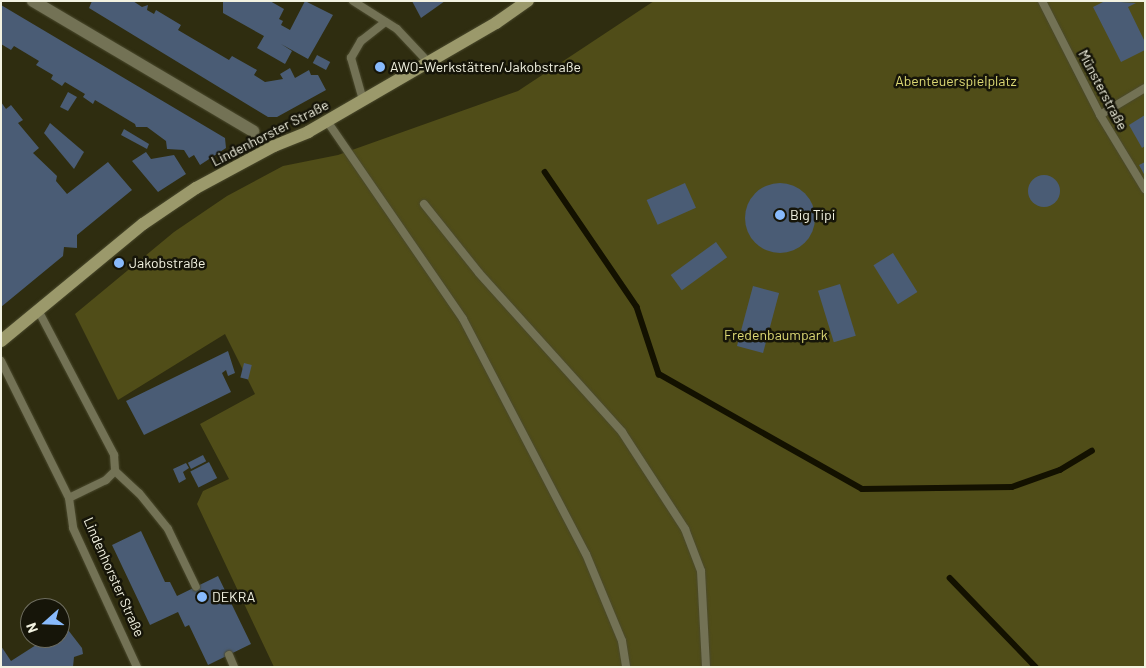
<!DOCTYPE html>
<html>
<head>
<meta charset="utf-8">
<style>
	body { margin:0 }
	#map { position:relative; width:1146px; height:668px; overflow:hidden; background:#2f2d10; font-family:Barlow,sans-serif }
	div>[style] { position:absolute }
	.green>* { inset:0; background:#504d18 }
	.stream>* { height:5.5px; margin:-2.75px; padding:0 2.75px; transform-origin:2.75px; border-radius:2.75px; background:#131100 }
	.building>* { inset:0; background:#4a5c75; transform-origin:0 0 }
	.round { border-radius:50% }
	.roads { filter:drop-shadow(0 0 1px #4a492d) drop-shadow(0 0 1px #4a492d) }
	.lane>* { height:8px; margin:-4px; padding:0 4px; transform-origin:4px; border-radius:4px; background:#737255 }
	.street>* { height:12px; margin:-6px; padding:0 6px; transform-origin:6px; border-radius:6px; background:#737255 }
	.secondary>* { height:12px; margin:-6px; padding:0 6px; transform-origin:6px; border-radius:6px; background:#9b996b }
	.dots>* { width:14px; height:14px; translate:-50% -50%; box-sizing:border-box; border:2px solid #161509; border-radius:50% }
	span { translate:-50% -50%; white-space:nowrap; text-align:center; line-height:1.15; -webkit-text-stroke:5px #161509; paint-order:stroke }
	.poi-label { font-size:14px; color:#f2f2e1 }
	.left { translate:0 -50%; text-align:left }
	.park-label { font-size:14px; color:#deda75 }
	.street-label { font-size:14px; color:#f2f2e1 }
	.frame { position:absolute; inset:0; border:2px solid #f2f2e1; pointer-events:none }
	.north { position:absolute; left:20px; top:598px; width:50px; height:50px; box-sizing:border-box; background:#161509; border:1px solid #6e6d5f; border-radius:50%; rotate:250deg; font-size:14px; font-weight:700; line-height:20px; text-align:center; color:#f2f2e1 }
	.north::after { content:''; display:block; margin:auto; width:18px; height:22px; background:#88bafc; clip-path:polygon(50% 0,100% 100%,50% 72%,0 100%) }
</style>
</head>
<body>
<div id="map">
	<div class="green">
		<i style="clip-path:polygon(654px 1px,1145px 1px,1145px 667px,274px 667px,197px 504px,203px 491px,229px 479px,200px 424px,255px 394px,225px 334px,118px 400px,75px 314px,174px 232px,227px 196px,283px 166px,338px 155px,518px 91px)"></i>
	</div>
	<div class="stream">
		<i style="left:545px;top:172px;width:163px;rotate:55.7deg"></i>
		<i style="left:637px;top:307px;width:71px;rotate:71.8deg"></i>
		<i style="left:659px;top:374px;width:233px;rotate:29.5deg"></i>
		<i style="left:862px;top:489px;width:150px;rotate:-0.8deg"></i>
		<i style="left:1012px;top:487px;width:51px;rotate:-19.5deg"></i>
		<i style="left:1060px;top:470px;width:37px;rotate:-31deg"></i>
		<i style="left:950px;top:578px;width:124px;rotate:46deg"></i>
	</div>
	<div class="building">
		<i style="clip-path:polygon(92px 1px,133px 1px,142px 7px,148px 5px,147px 10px,154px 14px,156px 10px,181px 25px,178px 30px,229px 60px,232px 56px,257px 70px,254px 75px,265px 82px,283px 79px,280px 74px,290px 68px,295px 78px,309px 70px,311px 75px,318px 75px,326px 90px,277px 117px,268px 117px,89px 8px)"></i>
		<i style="clip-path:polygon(223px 1px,270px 1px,284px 9px,279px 19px,283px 21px,281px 25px,290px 30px,305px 1px,333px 15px,308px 59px,281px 44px,292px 51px,285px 64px,257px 48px,264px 36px,223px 13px)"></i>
		<i style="clip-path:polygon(412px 1px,445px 1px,421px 18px)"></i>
		<i style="clip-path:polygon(1105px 1px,1136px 3px,1128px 7px,1145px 42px,1145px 50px,1121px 62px,1093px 7px)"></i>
		<i style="clip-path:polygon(1px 5px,225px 138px,226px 148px,200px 165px,194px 155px,189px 158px,184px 150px,167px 149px,166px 141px,147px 127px,136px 127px,135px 124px,95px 100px,93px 104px,83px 97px,85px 94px,65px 82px,62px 86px,51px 79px,53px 75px,36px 65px,39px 61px,14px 46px,11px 50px,1px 44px)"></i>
		<i style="left:317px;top:55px;width:15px;height:9px;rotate:28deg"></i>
		<i style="clip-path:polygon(68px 92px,77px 97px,68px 111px,60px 107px)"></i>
		<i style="clip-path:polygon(1px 102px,6px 109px,11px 105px,23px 120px,18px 123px,39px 148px,33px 153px,57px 176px,56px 181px,67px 194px,108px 162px,132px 190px,77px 235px,77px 248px,64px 247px,63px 256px,1px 307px)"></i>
		<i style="clip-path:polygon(1145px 115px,1145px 146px,1142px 148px,1129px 125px)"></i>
		<i style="clip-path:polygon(50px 123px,84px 152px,74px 169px,44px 133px)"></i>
		<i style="clip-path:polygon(124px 129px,149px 144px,147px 149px,121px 135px)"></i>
		<i style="clip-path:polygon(146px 152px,151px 159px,174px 155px,186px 174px,158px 192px,132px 161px)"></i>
		<i style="clip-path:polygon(1145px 162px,1145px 176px,1139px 165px)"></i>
		<i class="round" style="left:1028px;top:175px;width:32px;height:32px"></i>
		<i style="left:685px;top:183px;width:27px;height:42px;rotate:66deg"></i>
		<i class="round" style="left:745px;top:183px;width:70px;height:70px"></i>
		<i style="left:716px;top:242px;width:19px;height:56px;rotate:54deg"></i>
		<i style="left:893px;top:253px;width:46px;height:23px;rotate:58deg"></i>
		<i style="left:840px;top:284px;width:54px;height:23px;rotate:73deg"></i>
		<i style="left:753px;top:286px;width:27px;height:62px;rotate:15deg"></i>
		<i style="clip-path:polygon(228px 351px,235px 373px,228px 376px,226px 370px,222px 373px,231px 392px,144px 435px,126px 401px)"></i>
		<i style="left:244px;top:363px;width:8px;height:15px;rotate:14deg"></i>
		<i style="left:203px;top:455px;width:7px;height:17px;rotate:63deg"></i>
		<i style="left:209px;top:462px;width:18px;height:21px;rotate:63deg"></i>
		<i style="clip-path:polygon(186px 463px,189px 468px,183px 472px,186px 479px,179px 483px,173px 469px)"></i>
		<i style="clip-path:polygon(141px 531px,165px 582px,170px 582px,177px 596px,218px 576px,251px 644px,208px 665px,189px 625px,185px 627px,178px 612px,150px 625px,112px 545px)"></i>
		<i style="clip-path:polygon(65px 626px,82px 648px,83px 654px,74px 657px,73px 667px,1px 667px,1px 646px,11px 661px,47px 638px,60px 638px,60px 629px)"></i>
	</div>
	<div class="roads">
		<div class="lane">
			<i style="left:353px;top:1px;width:52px;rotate:32.5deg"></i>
			<i style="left:397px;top:29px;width:47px;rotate:46.7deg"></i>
			<i style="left:1042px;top:1px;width:128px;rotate:63deg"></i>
			<i style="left:1100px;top:115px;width:87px;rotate:58.7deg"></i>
			<i style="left:363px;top:100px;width:44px;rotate:-105.9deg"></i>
			<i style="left:351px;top:58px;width:20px;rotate:-60deg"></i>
			<i style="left:361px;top:41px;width:31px;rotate:-38deg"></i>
			<i style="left:1100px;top:115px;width:52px;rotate:-31deg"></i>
			<i style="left:327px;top:121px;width:240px;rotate:55.5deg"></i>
			<i style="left:463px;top:319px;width:265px;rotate:62.4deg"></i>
			<i style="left:586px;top:554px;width:94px;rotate:67.5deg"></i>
			<i style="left:622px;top:641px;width:26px;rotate:81deg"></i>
			<i style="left:424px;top:204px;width:88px;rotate:51.4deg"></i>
			<i style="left:479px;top:273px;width:214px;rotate:48deg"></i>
			<i style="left:622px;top:432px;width:116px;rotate:57deg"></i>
			<i style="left:685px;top:529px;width:45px;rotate:69.1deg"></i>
			<i style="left:701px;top:571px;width:96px;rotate:87deg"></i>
			<i style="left:38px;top:310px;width:164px;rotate:62.3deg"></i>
			<i style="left:114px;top:455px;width:16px;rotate:86deg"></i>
			<i style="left:115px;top:471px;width:13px;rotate:135deg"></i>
			<i style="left:106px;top:480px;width:41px;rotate:154.1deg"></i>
			<i style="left:1px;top:361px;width:153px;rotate:63.6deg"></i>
			<i style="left:69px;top:498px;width:30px;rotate:82deg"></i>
			<i style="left:73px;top:528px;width:153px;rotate:65.3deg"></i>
			<i style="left:115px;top:471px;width:33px;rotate:43deg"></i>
			<i style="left:139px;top:493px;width:46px;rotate:51.1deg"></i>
			<i style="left:168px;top:529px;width:64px;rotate:64.2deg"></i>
			<i style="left:229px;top:655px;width:13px;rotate:67deg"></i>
		</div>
		<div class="street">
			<i style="left:33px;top:1px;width:256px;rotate:30.6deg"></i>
		</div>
		<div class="secondary">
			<i style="left:1px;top:341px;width:184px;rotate:-39.5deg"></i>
			<i style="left:143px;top:224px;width:64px;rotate:-34.2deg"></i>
			<i style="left:196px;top:188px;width:89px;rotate:-28.3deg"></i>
			<i style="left:274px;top:146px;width:37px;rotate:-22deg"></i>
			<i style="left:308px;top:132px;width:217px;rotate:-30.1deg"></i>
			<i style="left:496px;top:23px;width:39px;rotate:-35deg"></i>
		</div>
	</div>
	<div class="dots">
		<i style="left:380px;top:67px;background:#88bafc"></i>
		<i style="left:780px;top:215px;background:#88bafc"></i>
		<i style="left:119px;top:263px;background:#88bafc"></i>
		<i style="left:202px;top:597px;background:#88bafc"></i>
	</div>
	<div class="poi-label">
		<span class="left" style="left:390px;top:67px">AWO-Werkstätten/Jakobstraße</span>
		<span class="left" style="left:790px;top:215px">Big Tipi</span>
		<span class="left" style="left:129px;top:263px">Jakobstraße</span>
		<span class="left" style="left:212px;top:597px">DEKRA</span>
	</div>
	<div class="park-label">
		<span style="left:956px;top:81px">Abenteuerspielplatz</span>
		<span style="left:776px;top:335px">Fredenbaumpark</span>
	</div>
	<div class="street-label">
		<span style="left:1103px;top:90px;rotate:62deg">Münsterstraße</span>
		<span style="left:270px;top:133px;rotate:-27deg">Lindenhorster Straße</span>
		<span style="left:114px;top:577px;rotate:66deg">Lindenhorster Straße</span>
	</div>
	<div class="frame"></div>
	<div class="north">N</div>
</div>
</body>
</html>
